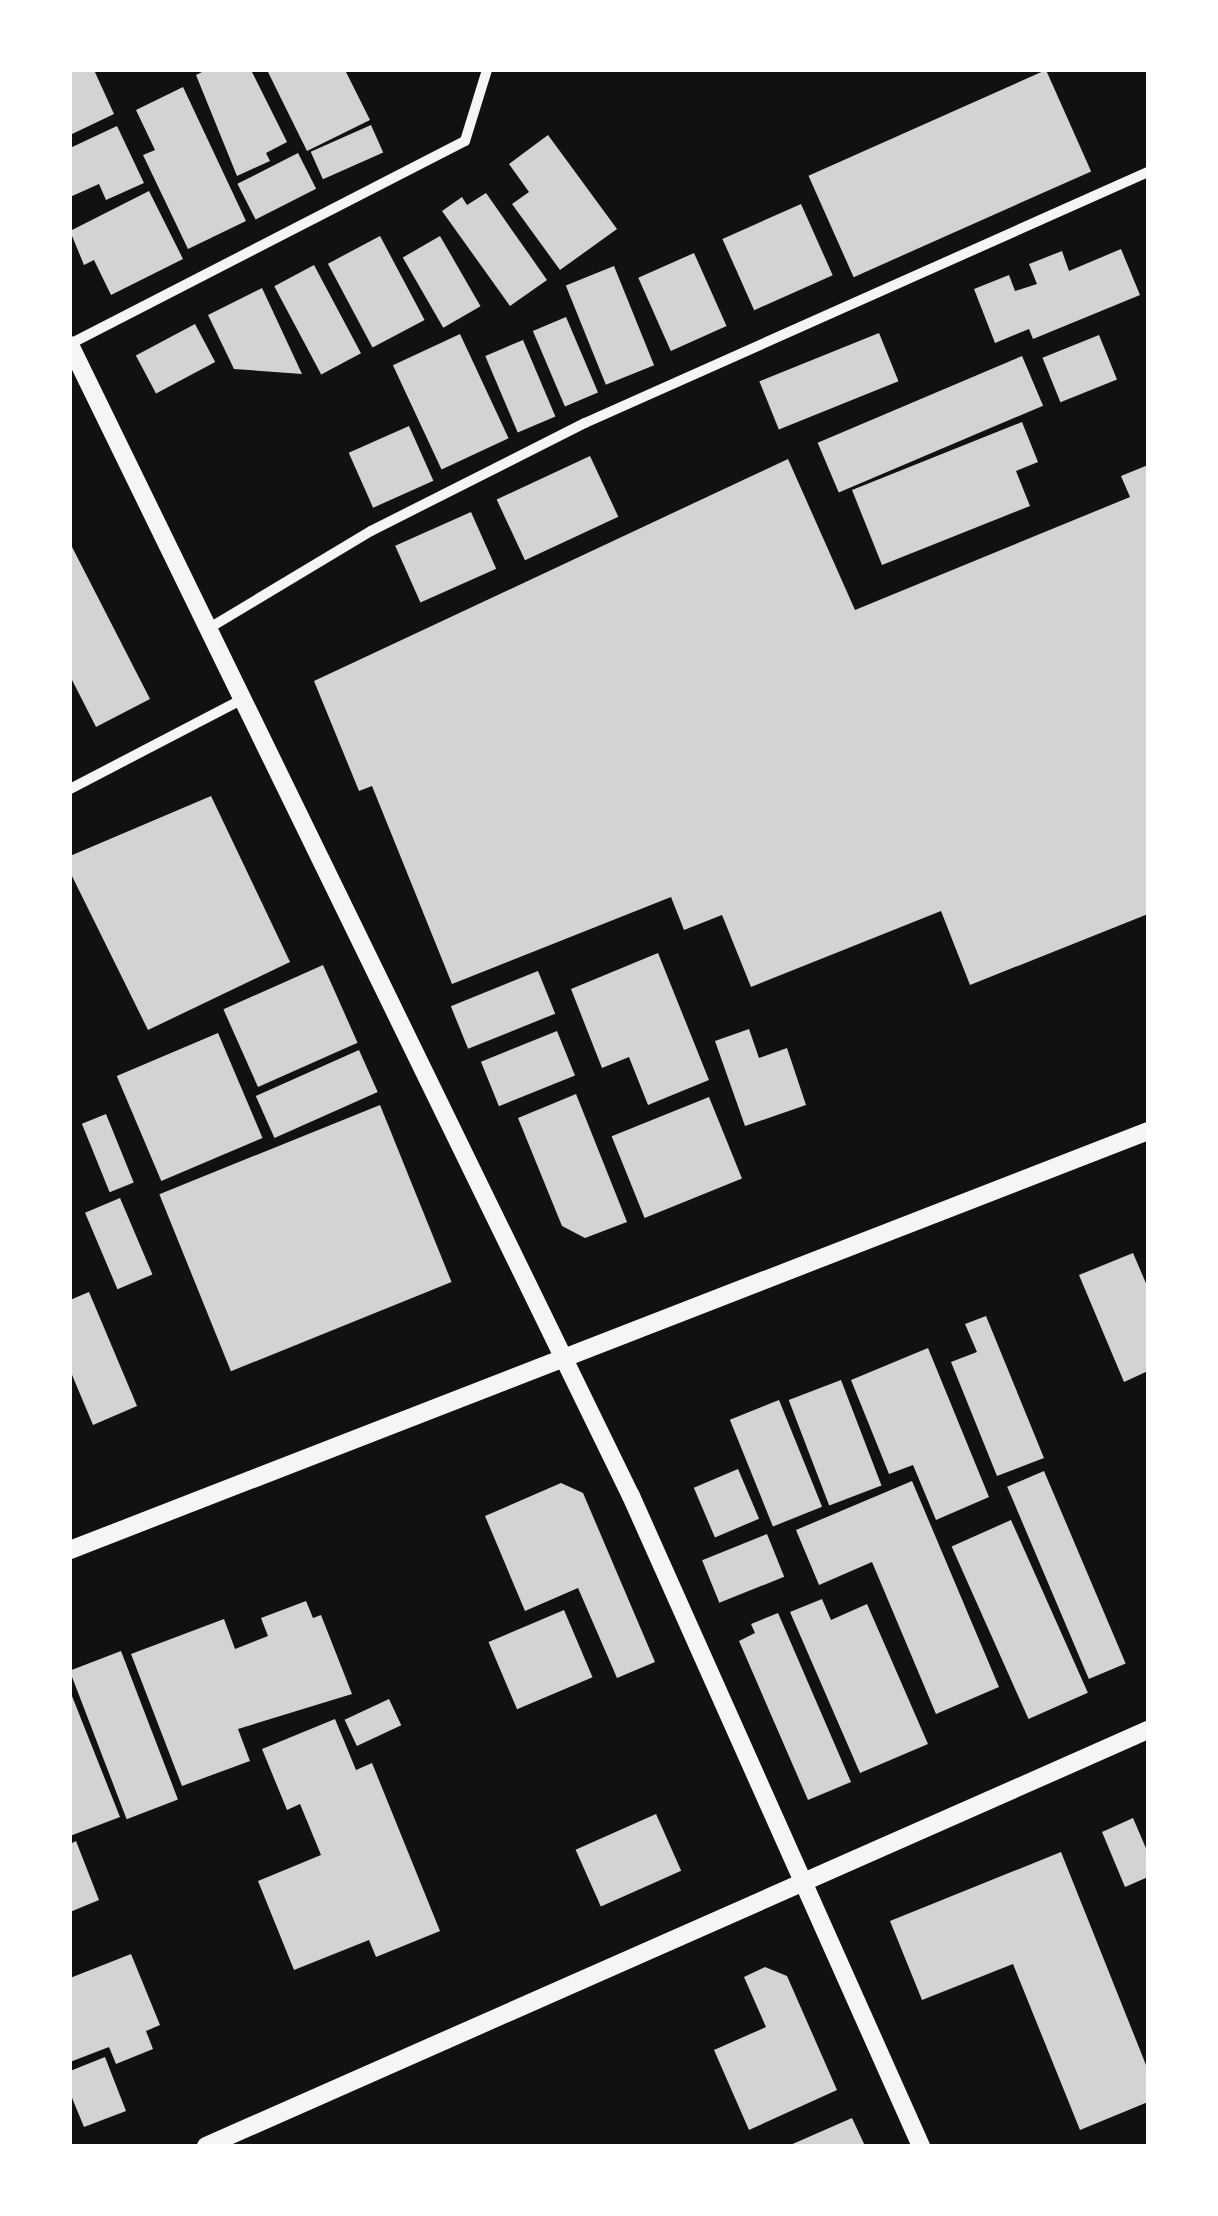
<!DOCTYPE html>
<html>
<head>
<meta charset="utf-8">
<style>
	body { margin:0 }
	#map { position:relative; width:1218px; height:2216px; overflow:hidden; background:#111; font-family:Roboto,sans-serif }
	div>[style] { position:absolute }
	.building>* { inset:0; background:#d3d3d3; transform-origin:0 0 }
	.minor>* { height:10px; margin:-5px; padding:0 5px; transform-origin:5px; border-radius:5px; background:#f5f5f5 }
	.tertiary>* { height:18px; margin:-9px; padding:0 9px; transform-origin:9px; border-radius:9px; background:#f5f5f5 }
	span { translate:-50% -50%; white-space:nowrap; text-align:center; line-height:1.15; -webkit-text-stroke:8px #fff; paint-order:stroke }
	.frame { position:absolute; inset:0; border:72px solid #fff; pointer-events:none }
</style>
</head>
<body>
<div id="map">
	<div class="building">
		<i style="clip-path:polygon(70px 70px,94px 70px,114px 114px,70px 135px)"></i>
		<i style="clip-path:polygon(206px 70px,251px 70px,287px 142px,266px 153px,270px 161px,237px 176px,196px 75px)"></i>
		<i style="clip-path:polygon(267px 70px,345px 70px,370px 120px,307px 151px)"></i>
		<i style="left:1046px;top:70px;width:111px;height:260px;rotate:66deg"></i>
		<i style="clip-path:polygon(183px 87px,246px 221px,188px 249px,143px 155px,155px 150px,136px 110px)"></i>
		<i style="left:371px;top:125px;width:30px;height:66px;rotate:66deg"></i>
		<i style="clip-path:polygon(117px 126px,144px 183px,106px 200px,99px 184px,70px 197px,70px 148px)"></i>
		<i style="clip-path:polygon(548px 135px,617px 229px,560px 270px,512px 204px,529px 192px,509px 164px)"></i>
		<i style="left:298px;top:153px;width:40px;height:68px;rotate:63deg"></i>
		<i style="clip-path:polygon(149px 191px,183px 259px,111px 295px,94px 260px,84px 265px,70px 231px)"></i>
		<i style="clip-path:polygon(486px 193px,547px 280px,510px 306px,442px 211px,462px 197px,467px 205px)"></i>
		<i style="left:801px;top:204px;width:78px;height:86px;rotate:66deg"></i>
		<i style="left:380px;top:236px;width:95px;height:59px;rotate:62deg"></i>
		<i style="left:440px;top:236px;width:81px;height:43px;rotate:60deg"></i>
		<i style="clip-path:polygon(1121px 249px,1140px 295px,1033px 339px,1029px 329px,995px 343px,974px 289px,1009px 275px,1015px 291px,1037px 284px,1029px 264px,1062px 251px,1069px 271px)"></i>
		<i style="left:694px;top:253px;width:80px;height:61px;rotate:66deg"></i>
		<i style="left:314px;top:265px;width:100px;height:45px;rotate:62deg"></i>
		<i style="left:614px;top:266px;width:107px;height:52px;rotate:68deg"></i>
		<i style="clip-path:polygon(262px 288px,302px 374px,234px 369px,208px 315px)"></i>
		<i style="left:566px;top:317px;width:82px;height:36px;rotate:67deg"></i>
		<i style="left:195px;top:324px;width:43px;height:67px;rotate:62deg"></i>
		<i style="left:879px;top:333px;width:52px;height:129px;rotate:68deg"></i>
		<i style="left:460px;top:334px;width:115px;height:74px;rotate:65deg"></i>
		<i style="left:1099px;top:335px;width:48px;height:61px;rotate:68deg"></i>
		<i style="left:523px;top:340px;width:83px;height:41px;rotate:67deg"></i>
		<i style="left:1022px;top:356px;width:54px;height:222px;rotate:67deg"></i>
		<i style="clip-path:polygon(1022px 422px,1038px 462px,1016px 471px,1030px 506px,882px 565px,852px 490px)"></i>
		<i style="left:409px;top:426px;width:60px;height:66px;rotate:66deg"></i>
		<i style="left:590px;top:456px;width:67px;height:103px;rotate:65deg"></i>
		<i style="clip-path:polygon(788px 459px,855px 610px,1130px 497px,1121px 476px,1148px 465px,1148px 914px,970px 985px,941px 911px,751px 987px,722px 915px,684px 930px,671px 897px,452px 984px,372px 786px,359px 791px,314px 681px)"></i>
		<i style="left:471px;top:512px;width:62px;height:83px;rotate:66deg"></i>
		<i style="clip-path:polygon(70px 543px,150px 699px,96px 727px,70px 676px)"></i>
		<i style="clip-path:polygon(211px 796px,290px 962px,148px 1030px,70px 872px,70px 856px)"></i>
		<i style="clip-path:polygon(658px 953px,709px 1080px,648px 1105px,629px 1057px,602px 1068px,571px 989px)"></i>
		<i style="left:323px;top:965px;width:85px;height:109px;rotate:66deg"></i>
		<i style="left:538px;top:971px;width:46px;height:94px;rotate:68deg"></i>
		<i style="clip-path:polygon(749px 1029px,759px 1058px,787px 1048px,806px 1105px,745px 1126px,715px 1041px)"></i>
		<i style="left:557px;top:1031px;width:48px;height:82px;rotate:68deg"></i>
		<i style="left:218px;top:1033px;width:114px;height:110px;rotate:67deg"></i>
		<i style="left:359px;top:1050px;width:46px;height:113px;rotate:66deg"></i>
		<i style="clip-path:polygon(576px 1094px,627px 1222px,585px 1238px,562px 1226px,518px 1118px)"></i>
		<i style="left:709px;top:1097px;width:88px;height:105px;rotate:68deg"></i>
		<i style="left:380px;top:1105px;width:191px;height:238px;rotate:68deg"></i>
		<i style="left:106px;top:1114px;width:74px;height:26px;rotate:68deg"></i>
		<i style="left:120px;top:1198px;width:83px;height:38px;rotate:67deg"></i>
		<i style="clip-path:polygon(1133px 1253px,1148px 1288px,1148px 1371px,1124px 1382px,1079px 1275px)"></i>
		<i style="clip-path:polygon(89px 1292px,137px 1406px,93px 1425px,70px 1370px,70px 1300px)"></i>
		<i style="clip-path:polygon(986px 1316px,1044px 1458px,997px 1476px,951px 1362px,977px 1352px,965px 1324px)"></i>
		<i style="clip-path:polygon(928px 1348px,989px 1497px,936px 1520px,913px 1465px,889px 1474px,851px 1380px)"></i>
		<i style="left:841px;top:1380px;width:113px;height:56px;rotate:69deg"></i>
		<i style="left:779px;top:1400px;width:115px;height:53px;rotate:68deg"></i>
		<i style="left:738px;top:1469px;width:54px;height:48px;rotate:67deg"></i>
		<i style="left:1044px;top:1471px;width:209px;height:40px;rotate:67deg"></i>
		<i style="clip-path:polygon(912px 1481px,999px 1687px,936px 1714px,872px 1562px,819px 1585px,796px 1530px)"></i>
		<i style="clip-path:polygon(561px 1483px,583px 1493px,655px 1662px,617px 1678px,578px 1588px,525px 1611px,485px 1516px)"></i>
		<i style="left:1011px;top:1520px;width:189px;height:65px;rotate:66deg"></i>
		<i style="left:767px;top:1534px;width:46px;height:70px;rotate:68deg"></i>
		<i style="clip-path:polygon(822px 1599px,831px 1620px,867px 1604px,928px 1744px,860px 1773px,790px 1612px)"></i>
		<i style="clip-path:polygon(306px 1601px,313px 1618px,321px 1615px,352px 1694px,238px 1729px,250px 1761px,182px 1786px,131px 1654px,224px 1619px,235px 1649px,268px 1636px,261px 1618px)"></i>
		<i style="left:564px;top:1610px;width:73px;height:82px;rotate:67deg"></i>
		<i style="clip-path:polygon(778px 1613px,851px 1782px,808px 1800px,739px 1641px,755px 1633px,751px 1624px)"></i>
		<i style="left:121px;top:1651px;width:159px;height:55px;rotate:69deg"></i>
		<i style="clip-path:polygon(70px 1691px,120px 1817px,70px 1836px)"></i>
		<i style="left:389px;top:1699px;width:29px;height:49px;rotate:65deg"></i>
		<i style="clip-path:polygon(335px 1719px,356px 1770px,372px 1763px,440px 1931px,376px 1957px,369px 1940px,294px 1970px,258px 1881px,321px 1855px,300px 1804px,287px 1810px,262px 1749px)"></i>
		<i style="left:656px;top:1814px;width:62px;height:88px;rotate:66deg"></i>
		<i style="clip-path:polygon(1133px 1818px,1148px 1853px,1148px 1877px,1125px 1887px,1102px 1832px)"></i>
		<i style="clip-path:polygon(76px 1841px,99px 1900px,70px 1912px,70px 1844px)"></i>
		<i style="clip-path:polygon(1061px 1852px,1148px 2070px,1148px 2102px,1080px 2130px,1013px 1964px,922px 2000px,890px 1921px)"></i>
		<i style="clip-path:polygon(131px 1954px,160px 2025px,146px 2031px,153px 2049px,116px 2064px,109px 2047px,70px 2062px,70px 1978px)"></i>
		<i style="clip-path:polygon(765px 1967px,787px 1976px,837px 2090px,749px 2130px,714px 2050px,766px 2027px,744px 1977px)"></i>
		<i style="clip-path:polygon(105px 2057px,126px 2111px,84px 2127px,70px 2093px,70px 2071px)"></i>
		<i style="clip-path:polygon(852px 2118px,865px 2146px,788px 2146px)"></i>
	</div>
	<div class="minor">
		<i style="left:70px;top:344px;width:444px;rotate:-27.2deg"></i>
		<i style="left:465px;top:141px;width:74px;rotate:-72.8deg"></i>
		<i style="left:211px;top:627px;width:187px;rotate:-31deg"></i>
		<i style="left:371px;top:531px;width:240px;rotate:-26.8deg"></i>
		<i style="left:585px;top:423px;width:616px;rotate:-24.03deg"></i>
		<i style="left:70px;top:789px;width:197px;rotate:-27.5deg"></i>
	</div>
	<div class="tertiary">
		<i style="left:70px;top:345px;width:1280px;rotate:64.02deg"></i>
		<i style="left:631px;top:1496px;width:712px;rotate:65.96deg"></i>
		<i style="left:70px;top:1550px;width:1157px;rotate:-21.24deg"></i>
		<i style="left:206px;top:2146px;width:1030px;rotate:-23.83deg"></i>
	</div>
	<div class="frame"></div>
</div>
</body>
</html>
